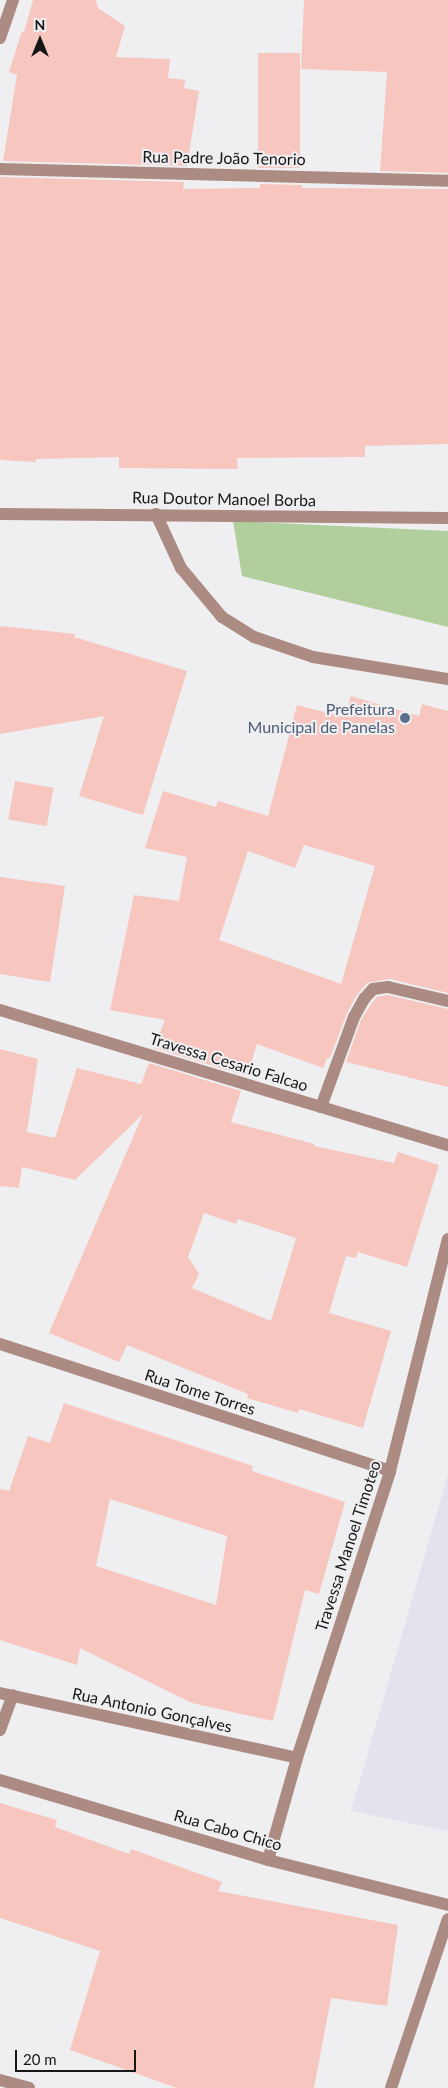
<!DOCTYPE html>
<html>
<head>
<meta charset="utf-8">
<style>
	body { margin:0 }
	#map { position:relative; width:448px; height:2088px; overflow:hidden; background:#efeff2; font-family:Lato,sans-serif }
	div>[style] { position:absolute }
	.built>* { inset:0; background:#e3e3ed }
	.green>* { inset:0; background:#b0cf9c }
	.building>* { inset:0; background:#f6c6bf; transform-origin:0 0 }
	.minor>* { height:12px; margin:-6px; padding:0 6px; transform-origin:6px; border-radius:6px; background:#ac8b83 }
	.tertiary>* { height:12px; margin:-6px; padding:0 6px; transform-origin:6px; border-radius:6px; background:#ac8b83 }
	.dots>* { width:14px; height:14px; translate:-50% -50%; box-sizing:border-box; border:2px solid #efeff2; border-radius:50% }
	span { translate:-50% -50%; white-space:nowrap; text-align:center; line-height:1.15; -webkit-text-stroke:4px #efeff2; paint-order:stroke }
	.street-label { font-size:16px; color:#171718 }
	.service-label { font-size:16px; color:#4e5e75 }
	.right { translate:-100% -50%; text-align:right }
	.north { position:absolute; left:15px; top:15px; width:50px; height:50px; -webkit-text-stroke:4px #efeff2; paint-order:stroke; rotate:0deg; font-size:14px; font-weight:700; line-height:20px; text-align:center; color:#171718 }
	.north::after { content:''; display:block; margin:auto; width:18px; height:22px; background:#171718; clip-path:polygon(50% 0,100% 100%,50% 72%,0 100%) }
	.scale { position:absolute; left:15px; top:2050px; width:121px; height:22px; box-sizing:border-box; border:2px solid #171718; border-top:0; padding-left:6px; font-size:15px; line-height:18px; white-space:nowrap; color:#171718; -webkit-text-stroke:4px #efeff2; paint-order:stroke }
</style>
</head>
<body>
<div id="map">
	<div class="built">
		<i style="clip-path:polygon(448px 1474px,448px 1831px,351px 1811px)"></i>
	</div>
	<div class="green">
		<i style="clip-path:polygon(233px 521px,448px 531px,448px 627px,242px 576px)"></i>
	</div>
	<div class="building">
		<i style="clip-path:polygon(33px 0,96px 0,98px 8px,125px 26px,116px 57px,170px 59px,168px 78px,185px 80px,184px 88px,199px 91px,187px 166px,3px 161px,17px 75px,9px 72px,22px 31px,24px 32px)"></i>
		<i style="clip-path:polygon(304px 0,448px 0,448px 173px,380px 171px,387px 72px,301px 69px)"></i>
		<i style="left:258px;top:53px;width:42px;height:115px"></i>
		<i style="clip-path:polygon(0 177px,184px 182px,183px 189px,260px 188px,260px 184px,302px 185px,302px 188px,448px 189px,448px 444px,365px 446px,365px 457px,237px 458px,238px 469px,119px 468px,119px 457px,36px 459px,36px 462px,0 460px)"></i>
		<i style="clip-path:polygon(0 626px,75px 634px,74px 637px,187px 671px,143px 815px,79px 796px,104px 716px,0 734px)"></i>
		<i style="clip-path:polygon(evenodd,351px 696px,419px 716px,422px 704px,448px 711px,448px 993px,390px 979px,367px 983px,357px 995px,347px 1013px,330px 1058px,327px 1058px,323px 1068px,257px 1044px,247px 1076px,154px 1048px,165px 1020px,110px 1010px,134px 895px,179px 901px,187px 857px,145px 848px,163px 791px,216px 807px,218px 801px,268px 816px,297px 705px,344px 717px,351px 696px,304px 845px,375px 866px,341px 984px,219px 940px,248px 851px,295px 868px,304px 845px)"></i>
		<i style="left:15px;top:781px;width:39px;height:39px;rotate:10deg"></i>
		<i style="clip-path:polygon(0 877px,65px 886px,50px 982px,0 974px)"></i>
		<i style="clip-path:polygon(388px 995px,448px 1009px,448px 1087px,346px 1062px,361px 1020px,371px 1004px,377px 997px)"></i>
		<i style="clip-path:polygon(evenodd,0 1049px,38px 1059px,27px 1132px,55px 1138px,77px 1068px,141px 1084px,149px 1063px,241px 1091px,231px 1122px,314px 1144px,314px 1146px,394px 1163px,398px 1152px,439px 1165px,407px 1267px,358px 1252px,356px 1258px,346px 1256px,329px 1313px,391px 1331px,363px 1428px,299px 1409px,298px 1413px,247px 1398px,248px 1394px,127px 1345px,119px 1362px,49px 1333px,143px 1114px,75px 1180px,22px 1167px,19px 1188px,0 1186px,0 1049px,204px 1213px,236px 1224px,238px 1219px,296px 1238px,271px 1321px,192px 1288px,199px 1274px,188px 1257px,204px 1213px)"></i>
		<i style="clip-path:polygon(evenodd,64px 1403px,253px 1466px,252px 1471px,345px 1502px,319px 1594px,305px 1590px,273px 1721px,192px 1703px,80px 1648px,77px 1665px,0 1640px,0 1489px,9px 1491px,28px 1436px,50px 1443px,64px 1403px,110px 1499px,227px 1536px,216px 1605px,96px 1566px,110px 1499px)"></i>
		<i style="clip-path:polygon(0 1803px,57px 1820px,55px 1827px,129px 1854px,131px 1849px,222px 1882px,218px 1891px,398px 1925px,387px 2006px,331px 1998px,314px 2088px,177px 2088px,70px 2050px,100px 1951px,0 1918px)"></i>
	</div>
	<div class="minor">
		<i style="left:0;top:38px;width:40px;rotate:-71.1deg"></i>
		<i style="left:0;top:169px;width:448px;rotate:1.5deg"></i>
		<i style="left:0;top:514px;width:448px;rotate:0.5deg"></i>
		<i style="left:156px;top:514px;width:60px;rotate:65.2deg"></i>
		<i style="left:181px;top:568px;width:64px;rotate:50.1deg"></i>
		<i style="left:222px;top:617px;width:38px;rotate:32deg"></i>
		<i style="left:254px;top:637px;width:62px;rotate:18.7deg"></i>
		<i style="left:313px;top:657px;width:137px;rotate:9.3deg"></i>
		<i style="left:321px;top:1107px;width:96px;rotate:-69.9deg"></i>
		<i style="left:354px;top:1017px;width:21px;rotate:-61deg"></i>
		<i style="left:364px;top:999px;width:13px;rotate:-48deg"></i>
		<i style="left:373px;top:989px;width:15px;rotate:-8deg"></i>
		<i style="left:388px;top:987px;width:62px;rotate:13.1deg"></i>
		<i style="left:0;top:1344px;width:410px;rotate:18deg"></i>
		<i style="left:0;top:1693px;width:304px;rotate:12.3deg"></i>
		<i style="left:0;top:1730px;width:37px;rotate:-70deg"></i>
		<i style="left:0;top:1780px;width:280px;rotate:16.6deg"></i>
		<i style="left:268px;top:1860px;width:186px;rotate:14deg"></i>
		<i style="left:268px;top:1860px;width:106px;rotate:-74.1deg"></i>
		<i style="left:297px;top:1758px;width:302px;rotate:-72deg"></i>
		<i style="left:390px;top:1471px;width:239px;rotate:-76deg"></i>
		<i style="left:0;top:2080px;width:30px;rotate:15deg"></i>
		<i style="left:391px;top:2088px;width:178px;rotate:-71.4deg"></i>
	</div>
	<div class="tertiary">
		<i style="left:0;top:1010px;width:468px;rotate:16.8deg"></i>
	</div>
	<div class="dots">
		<i style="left:405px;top:718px;background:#5c6f8a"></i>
	</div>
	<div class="street-label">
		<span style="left:224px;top:158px;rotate:1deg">Rua Padre João Tenorio</span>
		<span style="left:224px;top:499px;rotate:1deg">Rua Doutor Manoel Borba</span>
		<span style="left:229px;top:1062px;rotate:17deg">Travessa Cesario Falcao</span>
		<span style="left:200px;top:1392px;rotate:18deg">Rua Tome Torres</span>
		<span style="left:348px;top:1546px;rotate:-72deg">Travessa Manoel Timoteo</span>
		<span style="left:152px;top:1710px;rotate:12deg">Rua Antonio Gonçalves</span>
		<span style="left:228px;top:1830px;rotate:16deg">Rua Cabo Chico</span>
	</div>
	<div class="service-label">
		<span class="right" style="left:395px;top:718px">Prefeitura<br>Municipal de Panelas</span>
	</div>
	<div class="north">N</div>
	<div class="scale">20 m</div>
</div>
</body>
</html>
